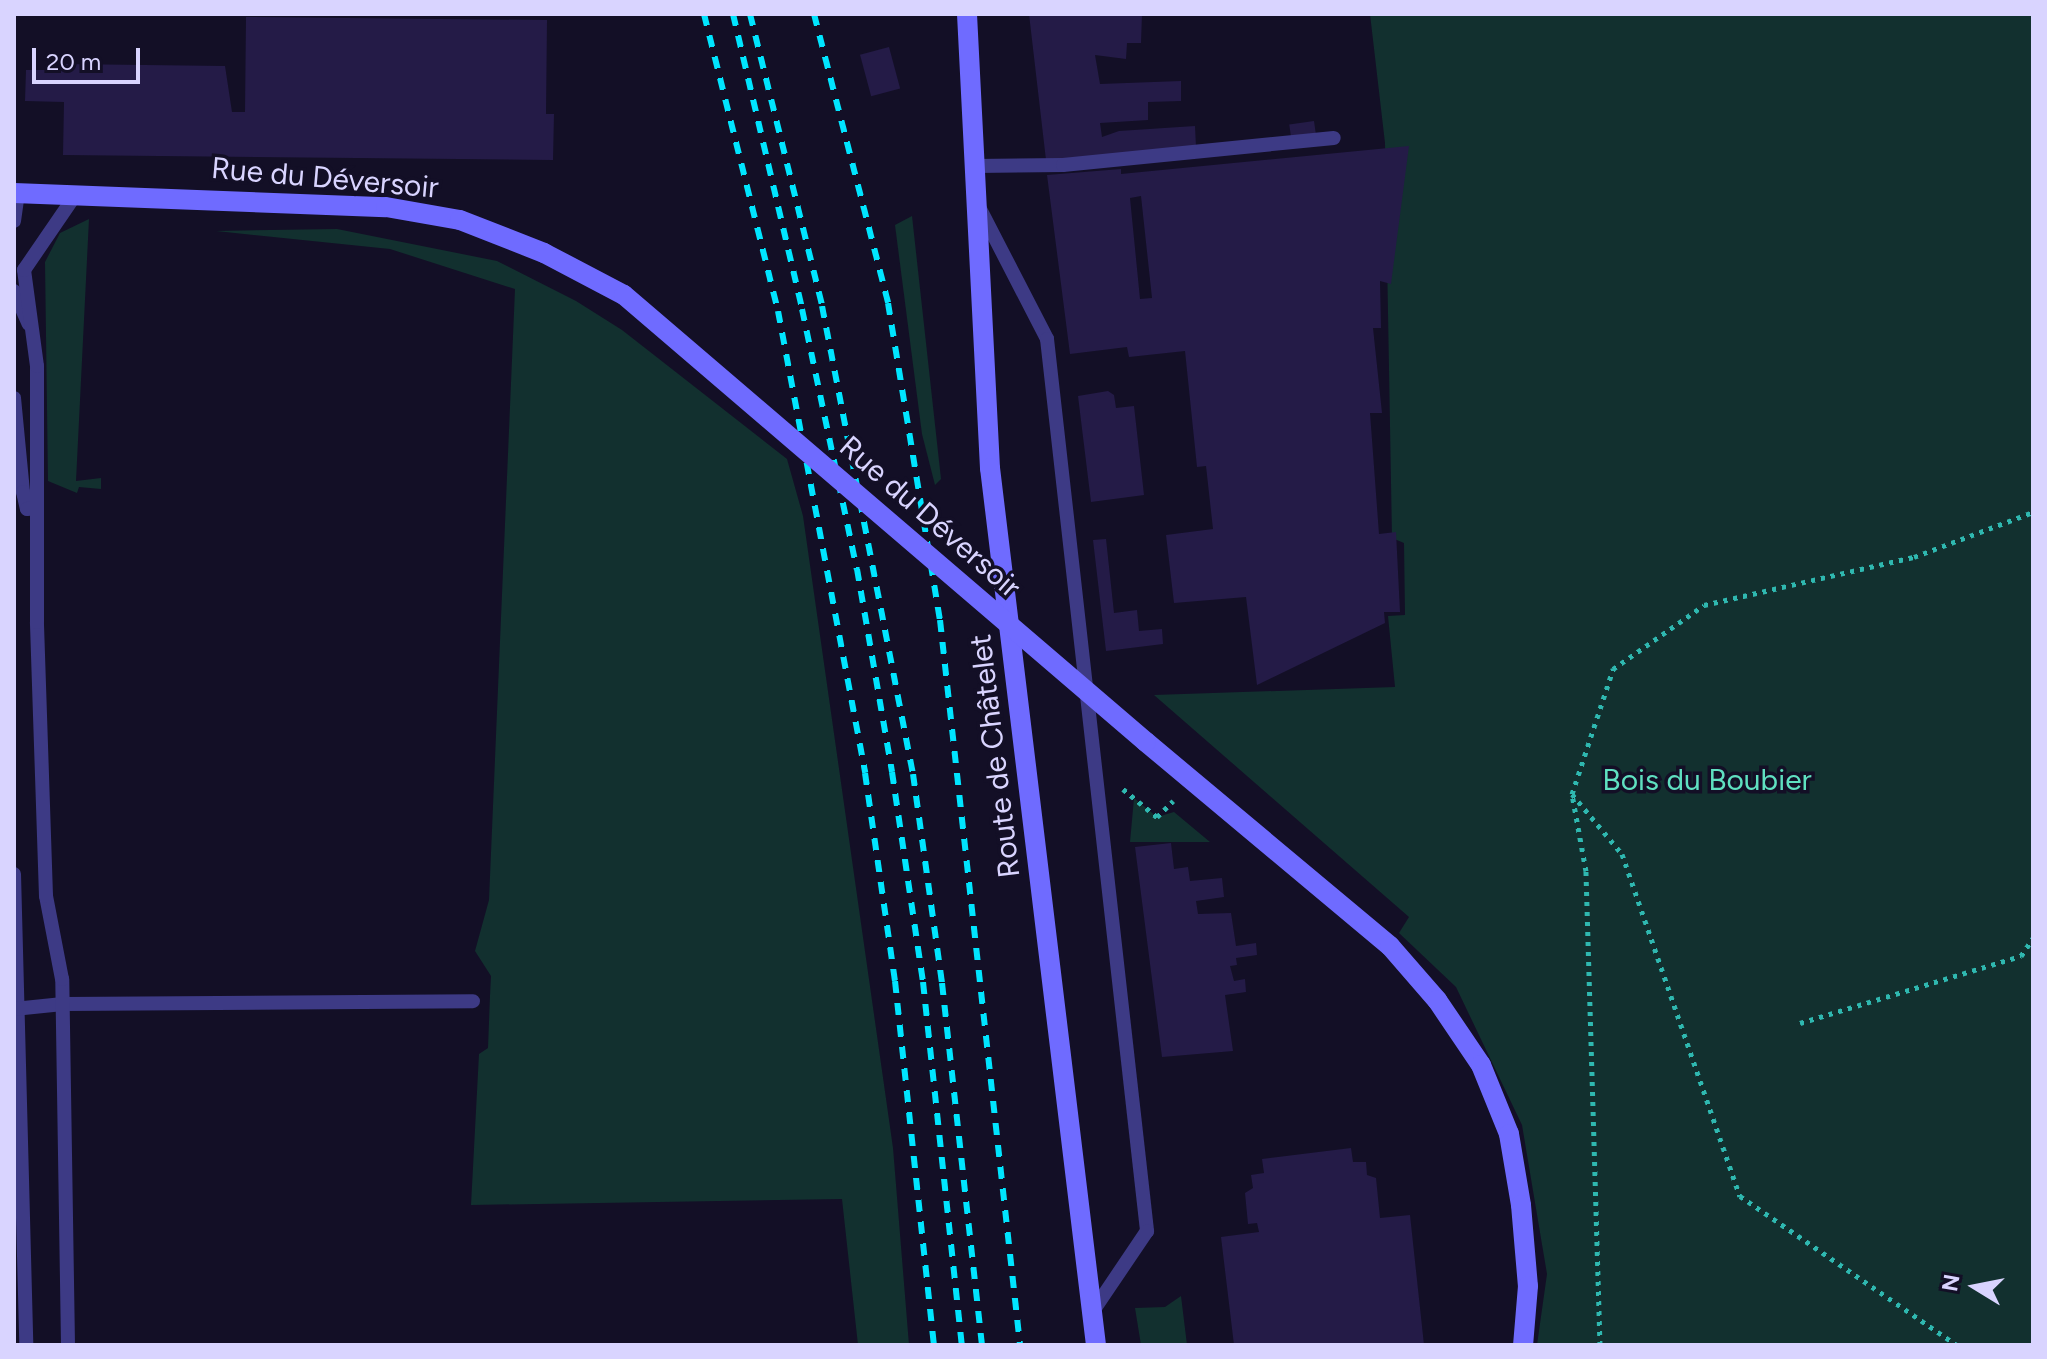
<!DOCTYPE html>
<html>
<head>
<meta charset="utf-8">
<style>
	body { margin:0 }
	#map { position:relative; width:2047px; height:1359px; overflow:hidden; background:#130f26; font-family:Figtree,sans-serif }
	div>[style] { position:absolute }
	.green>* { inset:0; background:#12302f }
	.building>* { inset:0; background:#241b47; transform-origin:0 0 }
	.path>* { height:5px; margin-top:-2.5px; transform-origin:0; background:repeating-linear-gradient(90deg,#2fb8b0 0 4px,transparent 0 10px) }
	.lane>* { height:14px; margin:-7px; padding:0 7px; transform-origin:7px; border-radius:7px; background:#3d3a85 }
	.secondary>* { height:20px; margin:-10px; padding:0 10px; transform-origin:10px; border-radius:10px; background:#6f6bff }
	.rail>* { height:6px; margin-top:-3px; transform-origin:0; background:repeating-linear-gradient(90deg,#00e5ff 0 12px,transparent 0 22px) }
	.secondary-bridge>* { height:20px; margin:-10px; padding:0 10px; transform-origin:10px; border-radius:10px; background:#6f6bff }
	span { translate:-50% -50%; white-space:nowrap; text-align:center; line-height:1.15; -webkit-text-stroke:7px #130f26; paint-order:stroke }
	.street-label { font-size:30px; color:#d9d4ff }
	.park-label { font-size:30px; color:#5fe0c0 }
	.frame { position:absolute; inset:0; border:16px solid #d9d4ff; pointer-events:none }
	.north { position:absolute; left:1935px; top:1247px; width:80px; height:80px; -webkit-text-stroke:6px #130f26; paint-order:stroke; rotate:280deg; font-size:22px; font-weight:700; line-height:32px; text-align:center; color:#d9d4ff }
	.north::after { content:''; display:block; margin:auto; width:28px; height:36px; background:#d9d4ff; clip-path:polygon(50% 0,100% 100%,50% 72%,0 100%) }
	.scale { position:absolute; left:32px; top:48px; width:108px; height:36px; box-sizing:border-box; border:4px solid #d9d4ff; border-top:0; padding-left:10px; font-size:24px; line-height:28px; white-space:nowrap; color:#d9d4ff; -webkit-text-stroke:6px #130f26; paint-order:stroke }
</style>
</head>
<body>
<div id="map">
	<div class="green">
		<i style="clip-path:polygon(1370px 14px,2033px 14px,2033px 1345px,1537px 1345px,1547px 1274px,1522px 1125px,1456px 987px,1399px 933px,1409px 917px,1154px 695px,1395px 687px,1388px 616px,1405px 615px,1404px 543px,1392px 538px,1385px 143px)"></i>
		<i style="clip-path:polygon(912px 216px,941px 479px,935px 485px,922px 434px,895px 225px)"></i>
		<i style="clip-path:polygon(89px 219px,76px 481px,101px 478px,101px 489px,79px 487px,77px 493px,48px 481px,45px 262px,60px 233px)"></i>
		<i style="clip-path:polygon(337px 229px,497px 261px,576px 301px,622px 330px,787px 459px,803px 516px,893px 1148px,909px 1345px,858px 1345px,842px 1199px,471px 1205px,479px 1054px,488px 1048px,490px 996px,491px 976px,475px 951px,489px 900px,515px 289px,390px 249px,216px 231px)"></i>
		<i style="clip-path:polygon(1134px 798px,1157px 817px,1174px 812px,1210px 842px,1130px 842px)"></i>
		<i style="clip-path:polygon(1181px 1296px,1187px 1345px,1141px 1345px,1135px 1308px,1165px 1307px)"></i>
	</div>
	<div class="building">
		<i style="clip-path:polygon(1029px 14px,1142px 14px,1141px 43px,1127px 43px,1126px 59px,1095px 55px,1100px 84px,1181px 81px,1181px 101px,1148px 102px,1148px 120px,1100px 123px,1102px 137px,1119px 131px,1195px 126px,1196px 147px,1046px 160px)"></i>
		<i style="clip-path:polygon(246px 17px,547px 20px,546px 114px,554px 114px,553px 160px,63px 155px,64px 102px,25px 101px,26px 70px,64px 70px,64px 64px,225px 66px,232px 112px,245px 112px)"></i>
		<i style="left:889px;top:47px;width:43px;height:30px;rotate:75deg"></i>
		<i style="left:1314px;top:121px;width:15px;height:25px;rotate:82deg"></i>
		<i style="clip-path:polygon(evenodd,1409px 146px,1391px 284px,1380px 281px,1381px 328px,1373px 328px,1382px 413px,1370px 413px,1379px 534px,1396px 532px,1400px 612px,1384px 612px,1385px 623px,1257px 685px,1246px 597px,1174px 603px,1166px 535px,1213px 529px,1206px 466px,1197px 467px,1185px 351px,1129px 357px,1127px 347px,1070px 354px,1047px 175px,1121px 169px,1121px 174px,1409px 146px,1141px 196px,1152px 298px,1140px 299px,1130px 198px,1141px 196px)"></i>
		<i style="clip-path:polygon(1108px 391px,1114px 395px,1116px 408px,1134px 406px,1144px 495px,1091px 502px,1078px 396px)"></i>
		<i style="clip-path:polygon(1106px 539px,1114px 613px,1137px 610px,1139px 631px,1162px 629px,1163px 644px,1106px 651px,1093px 540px)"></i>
		<i style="clip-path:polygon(1171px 843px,1174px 869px,1188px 867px,1190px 881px,1222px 878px,1224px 897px,1196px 901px,1198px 914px,1231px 913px,1236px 946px,1256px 943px,1257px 955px,1236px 958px,1237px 965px,1230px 966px,1234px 981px,1245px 979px,1246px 992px,1225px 995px,1233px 1051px,1162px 1057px,1135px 847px)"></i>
		<i style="clip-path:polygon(1351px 1148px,1353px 1162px,1366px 1162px,1367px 1175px,1376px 1178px,1380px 1218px,1410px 1215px,1424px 1345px,1234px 1345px,1221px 1237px,1259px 1232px,1257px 1223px,1248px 1224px,1245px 1193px,1253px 1188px,1251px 1175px,1264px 1173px,1262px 1159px)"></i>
	</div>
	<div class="path">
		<i style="left:1123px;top:789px;width:44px;rotate:39.5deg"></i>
		<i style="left:1157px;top:817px;width:23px;rotate:-45deg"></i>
		<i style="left:1572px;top:794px;width:78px;rotate:50.2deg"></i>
		<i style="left:1622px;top:854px;width:362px;rotate:71deg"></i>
		<i style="left:1740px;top:1196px;width:263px;rotate:34.5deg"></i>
		<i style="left:1800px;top:1023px;width:231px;rotate:-16.9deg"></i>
		<i style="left:2021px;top:956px;width:22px;rotate:-56deg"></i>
		<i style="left:1600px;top:1345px;width:474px;rotate:-91.7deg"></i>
		<i style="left:1586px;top:871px;width:78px;rotate:-100.3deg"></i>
		<i style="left:1572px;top:794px;width:132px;rotate:-71.8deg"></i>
		<i style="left:1613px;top:669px;width:111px;rotate:-35.1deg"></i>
		<i style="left:1704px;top:605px;width:215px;rotate:-12.9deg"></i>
		<i style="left:1914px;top:557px;width:127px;rotate:-20.7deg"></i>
	</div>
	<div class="lane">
		<i style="left:975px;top:166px;width:88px;rotate:-0.7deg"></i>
		<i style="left:1063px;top:165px;width:272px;rotate:-5.7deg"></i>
		<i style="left:980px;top:209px;width:146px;rotate:62.7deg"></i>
		<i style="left:1047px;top:339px;width:898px;rotate:83.6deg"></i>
		<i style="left:1147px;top:1231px;width:100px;rotate:124deg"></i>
		<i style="left:14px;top:221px;width:28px;rotate:-82deg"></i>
		<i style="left:14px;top:291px;width:36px;rotate:66deg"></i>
		<i style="left:14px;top:398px;width:94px;rotate:84.5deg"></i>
		<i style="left:23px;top:492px;width:17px;rotate:77deg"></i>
		<i style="left:27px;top:509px;width:10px;rotate:-6deg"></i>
		<i style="left:14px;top:874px;width:471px;rotate:88.5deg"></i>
		<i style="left:14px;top:1009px;width:49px;rotate:-5.8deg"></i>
		<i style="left:63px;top:1004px;width:410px;rotate:-0.4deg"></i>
		<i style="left:68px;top:1345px;width:366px;rotate:-90.9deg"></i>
		<i style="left:62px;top:979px;width:85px;rotate:-100.9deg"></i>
		<i style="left:46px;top:896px;width:274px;rotate:-91.9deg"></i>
		<i style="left:37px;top:622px;width:256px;rotate:-90deg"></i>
		<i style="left:37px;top:366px;width:97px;rotate:-97.7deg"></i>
		<i style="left:24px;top:270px;width:92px;rotate:-55.6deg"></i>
	</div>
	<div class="secondary">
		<i style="left:967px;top:14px;width:455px;rotate:87.1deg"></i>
		<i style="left:990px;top:468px;width:883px;rotate:83.11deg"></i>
		<i style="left:14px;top:193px;width:372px;rotate:2.2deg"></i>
		<i style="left:386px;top:207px;width:75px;rotate:10deg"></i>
		<i style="left:460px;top:220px;width:90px;rotate:21.4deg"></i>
		<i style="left:544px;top:253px;width:90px;rotate:27.7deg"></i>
		<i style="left:1146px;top:742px;width:318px;rotate:39.9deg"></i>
		<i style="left:1390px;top:946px;width:72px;rotate:49deg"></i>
		<i style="left:1437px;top:1000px;width:78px;rotate:55.9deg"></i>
		<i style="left:1481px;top:1065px;width:74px;rotate:67.9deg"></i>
		<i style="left:1509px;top:1134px;width:72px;rotate:80.4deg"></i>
		<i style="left:1521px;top:1205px;width:81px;rotate:85.1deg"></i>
		<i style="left:1528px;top:1286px;width:59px;rotate:94.8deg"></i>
	</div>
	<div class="rail">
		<i style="left:704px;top:14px;width:306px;rotate:76deg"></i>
		<i style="left:778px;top:311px;width:470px;rotate:79.3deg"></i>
		<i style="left:865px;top:773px;width:210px;rotate:81.8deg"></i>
		<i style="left:895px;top:981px;width:366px;rotate:83.9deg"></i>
		<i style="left:733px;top:14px;width:303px;rotate:76.8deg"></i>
		<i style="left:802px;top:309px;width:266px;rotate:78.1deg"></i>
		<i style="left:857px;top:569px;width:206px;rotate:80.2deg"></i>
		<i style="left:892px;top:772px;width:212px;rotate:81.6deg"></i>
		<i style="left:923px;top:982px;width:365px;rotate:83.9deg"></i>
		<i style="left:750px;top:14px;width:301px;rotate:76.1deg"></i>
		<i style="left:822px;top:306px;width:477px;rotate:79deg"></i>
		<i style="left:913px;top:774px;width:211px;rotate:82.1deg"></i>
		<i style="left:942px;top:983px;width:364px;rotate:83.7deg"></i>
		<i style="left:814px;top:14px;width:298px;rotate:75.6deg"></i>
		<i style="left:888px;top:303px;width:321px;rotate:80.7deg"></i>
		<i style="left:940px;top:620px;width:729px;rotate:83.7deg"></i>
	</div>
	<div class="secondary-bridge">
		<i style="left:624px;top:295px;width:687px;rotate:40.57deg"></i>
	</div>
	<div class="street-label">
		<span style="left:325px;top:178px;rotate:5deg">Rue du Déversoir</span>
		<span style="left:930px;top:517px;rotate:41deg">Rue du Déversoir</span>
		<span style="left:995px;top:756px;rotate:-97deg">Route de Châtelet</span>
	</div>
	<div class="park-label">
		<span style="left:1707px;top:780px">Bois du Boubier</span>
	</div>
	<div class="frame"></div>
	<div class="north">N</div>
	<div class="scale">20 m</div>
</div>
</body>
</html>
